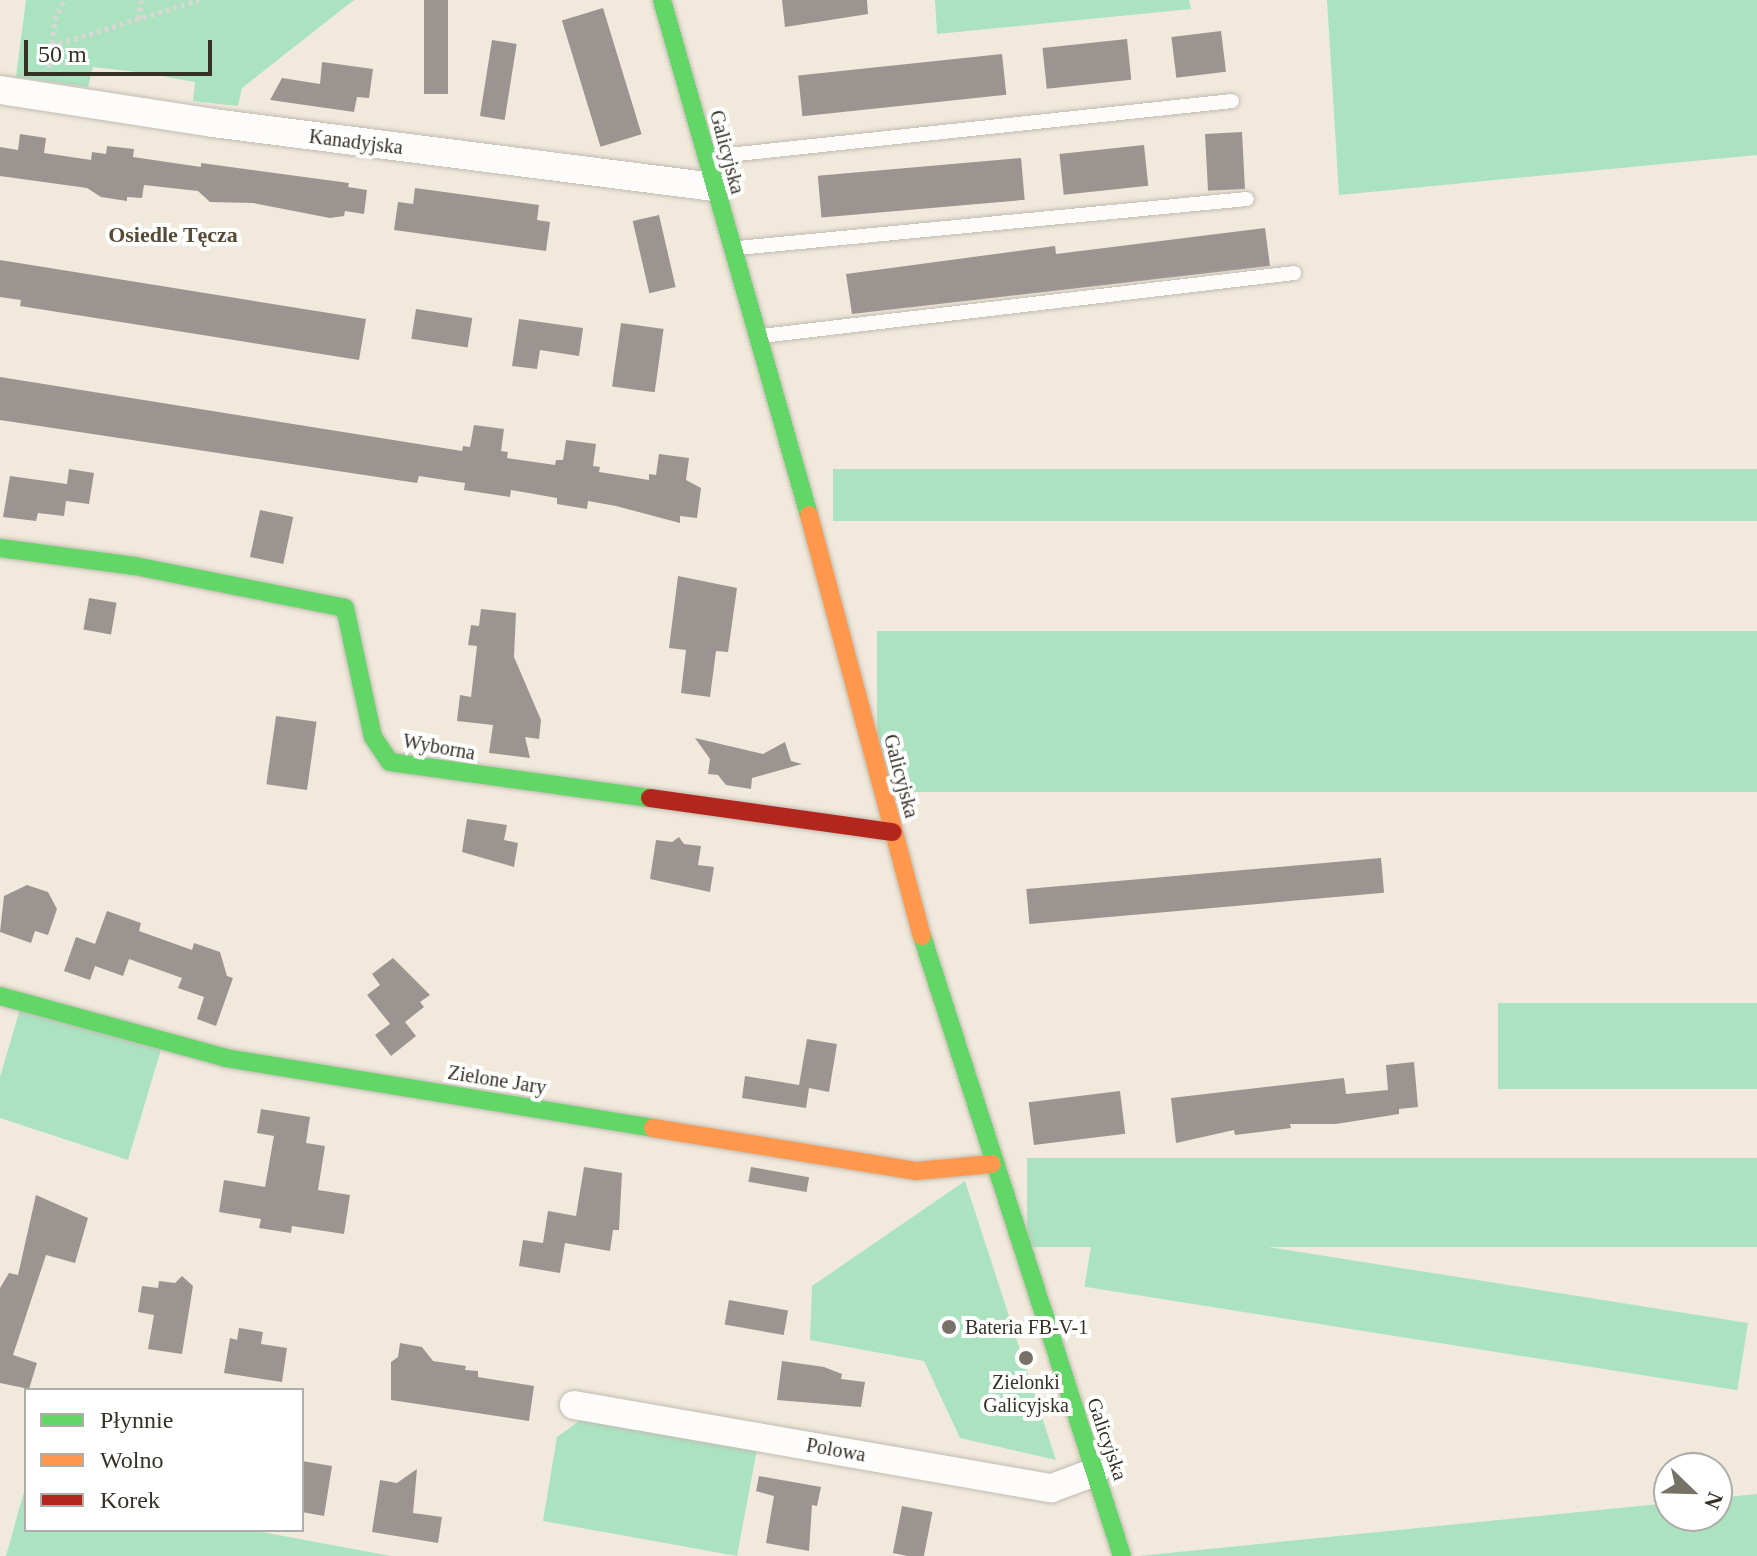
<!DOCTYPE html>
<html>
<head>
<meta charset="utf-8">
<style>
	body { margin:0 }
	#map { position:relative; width:1757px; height:1556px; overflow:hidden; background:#f1eadc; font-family:"Times New Roman",serif }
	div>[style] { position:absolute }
	.green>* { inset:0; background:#abe3c0; transform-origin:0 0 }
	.building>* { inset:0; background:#9c9491; transform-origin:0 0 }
	.path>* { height:5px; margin-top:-2.5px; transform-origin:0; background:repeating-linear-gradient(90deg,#d9d7d3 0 4px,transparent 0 8px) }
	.roads { filter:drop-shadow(0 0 2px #c1bbb1) drop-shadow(0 0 2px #c1bbb1) }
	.lane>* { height:14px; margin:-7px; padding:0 7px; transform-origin:7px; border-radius:7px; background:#fdfcfa }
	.street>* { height:28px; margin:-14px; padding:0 14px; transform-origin:14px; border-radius:14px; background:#fdfcfa }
	.fast>* { height:18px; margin:-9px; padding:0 9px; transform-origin:9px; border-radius:9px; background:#63d668 }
	.slow>* { height:18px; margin:-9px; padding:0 9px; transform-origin:9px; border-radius:9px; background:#ff974d }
	.jam>* { height:18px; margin:-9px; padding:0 9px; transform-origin:9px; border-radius:9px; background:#b3261e }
	.dots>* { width:22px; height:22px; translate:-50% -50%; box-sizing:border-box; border:4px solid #fff; border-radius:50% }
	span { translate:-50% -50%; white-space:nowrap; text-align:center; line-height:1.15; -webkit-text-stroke:8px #fff; paint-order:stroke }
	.street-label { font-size:20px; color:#363127 }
	.poi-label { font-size:20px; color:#363127 }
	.left { translate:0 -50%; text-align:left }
	.neighbourhood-label { font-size:22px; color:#564b35; font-weight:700 }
	.legend { position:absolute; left:24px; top:1388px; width:280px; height:144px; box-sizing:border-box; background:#fff; border:2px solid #afada9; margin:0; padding:10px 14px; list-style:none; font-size:24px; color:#363127 }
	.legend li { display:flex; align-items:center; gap:16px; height:40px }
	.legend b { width:40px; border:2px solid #afada9 }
	.north { position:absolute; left:1653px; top:1452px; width:80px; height:80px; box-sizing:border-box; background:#fff; border:2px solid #afada9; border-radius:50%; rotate:113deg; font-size:22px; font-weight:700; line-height:32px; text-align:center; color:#363127 }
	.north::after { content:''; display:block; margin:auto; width:28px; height:36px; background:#777266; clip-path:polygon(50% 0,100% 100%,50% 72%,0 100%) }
	.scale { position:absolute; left:24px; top:40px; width:188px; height:36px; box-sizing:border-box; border:4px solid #363127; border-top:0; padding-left:10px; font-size:24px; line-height:28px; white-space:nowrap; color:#363127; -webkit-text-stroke:6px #fff; paint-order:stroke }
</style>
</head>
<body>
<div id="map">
	<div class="green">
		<i style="clip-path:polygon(26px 0,354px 0,242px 88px,238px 106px,193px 101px,195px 82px,145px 73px,93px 67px,88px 87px,16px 77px)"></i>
		<i style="clip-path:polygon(935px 0,1189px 0,1191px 9px,937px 34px)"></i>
		<i style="clip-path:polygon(1327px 0,1757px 0,1757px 155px,1339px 195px)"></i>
		<i style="left:1757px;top:469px;width:52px;height:924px;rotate:90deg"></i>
		<i style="left:1757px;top:631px;width:161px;height:880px;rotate:90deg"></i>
		<i style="left:1757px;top:1003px;width:86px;height:259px;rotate:90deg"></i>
		<i style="clip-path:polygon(20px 1009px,162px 1046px,128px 1160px,0 1118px,0 1077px)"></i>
		<i style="left:1757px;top:1158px;width:89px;height:730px;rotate:90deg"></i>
		<i style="clip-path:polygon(965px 1181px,1056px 1460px,960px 1438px,924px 1361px,810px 1340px,812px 1286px)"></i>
		<i style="left:1748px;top:1323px;width:68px;height:661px;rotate:99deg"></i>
		<i style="clip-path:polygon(590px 1413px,758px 1444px,737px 1556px,543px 1521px,557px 1437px)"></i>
		<i style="clip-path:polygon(25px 1488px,26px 1530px,251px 1530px,391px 1556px,6px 1556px)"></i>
		<i style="clip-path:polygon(1757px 1494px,1757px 1556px,1138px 1556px,1669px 1503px,1669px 1516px,1717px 1516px,1717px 1498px)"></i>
	</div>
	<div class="building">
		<i style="left:424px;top:0;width:24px;height:94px"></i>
		<i style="clip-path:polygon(782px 0,867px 0,868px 14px,785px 27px)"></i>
		<i style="left:603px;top:8px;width:132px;height:43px;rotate:73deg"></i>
		<i style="left:1221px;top:31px;width:41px;height:50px;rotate:83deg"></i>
		<i style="left:1127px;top:39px;width:41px;height:85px;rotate:84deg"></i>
		<i style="left:492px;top:40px;width:25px;height:77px;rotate:9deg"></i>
		<i style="left:1002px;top:54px;width:41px;height:205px;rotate:84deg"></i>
		<i style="clip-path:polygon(322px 62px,373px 69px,369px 98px,357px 97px,354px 112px,270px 100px,282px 78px,320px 84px)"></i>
		<i style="left:1242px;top:132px;width:57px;height:37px;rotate:87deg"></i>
		<i style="clip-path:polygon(20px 134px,46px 138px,44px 153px,91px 160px,92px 152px,106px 154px,107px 146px,134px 149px,133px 157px,201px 167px,201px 163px,349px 183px,348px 187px,367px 190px,364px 214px,345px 211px,344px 216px,330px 218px,253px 203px,210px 202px,198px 191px,144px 185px,142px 198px,127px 197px,127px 201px,101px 197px,87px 188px,0 176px,0 147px,18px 150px)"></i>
		<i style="left:1144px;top:145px;width:41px;height:85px;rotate:84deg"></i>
		<i style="left:1021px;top:158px;width:42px;height:204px;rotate:85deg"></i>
		<i style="clip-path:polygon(415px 188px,539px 205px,537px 220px,550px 222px,546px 251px,394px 230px,398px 202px,413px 204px)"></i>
		<i style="left:659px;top:215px;width:74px;height:27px;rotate:77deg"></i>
		<i style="clip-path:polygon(1265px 228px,1270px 266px,852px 314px,846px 274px,1055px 246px,1056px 254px)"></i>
		<i style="clip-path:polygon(0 260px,366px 319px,359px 360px,20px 306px,21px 300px,0 297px)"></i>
		<i style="left:416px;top:309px;width:57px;height:30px;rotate:9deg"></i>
		<i style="clip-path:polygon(519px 319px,583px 328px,579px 356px,540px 350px,537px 369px,512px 366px)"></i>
		<i style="left:621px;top:323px;width:43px;height:64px;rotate:8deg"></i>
		<i style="clip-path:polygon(0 377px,462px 451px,463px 446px,470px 447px,474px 425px,504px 429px,501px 451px,508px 452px,507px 458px,555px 465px,556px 460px,563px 460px,566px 440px,596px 444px,593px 466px,600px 467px,599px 472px,649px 480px,649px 474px,656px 475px,659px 454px,689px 458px,686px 480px,701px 488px,697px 518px,680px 516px,680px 523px,616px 506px,588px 501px,587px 509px,557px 504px,557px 498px,511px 490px,510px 497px,464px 490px,465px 483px,419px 476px,417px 483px,0 420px)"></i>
		<i style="clip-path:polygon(69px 469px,94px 473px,89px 504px,66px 501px,64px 516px,38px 513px,36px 521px,3px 517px,10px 476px,67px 484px)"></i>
		<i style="left:260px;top:510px;width:34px;height:48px;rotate:12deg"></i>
		<i style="clip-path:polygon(678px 576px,737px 588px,728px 652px,716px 651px,710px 697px,681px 693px,686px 650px,669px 648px)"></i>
		<i style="left:89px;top:598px;width:28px;height:32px;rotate:10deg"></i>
		<i style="clip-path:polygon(481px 609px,516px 613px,514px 657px,541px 720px,539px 739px,525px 737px,530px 758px,489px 753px,493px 725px,457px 721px,460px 695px,471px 697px,477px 646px,468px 645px,471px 625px,479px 626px)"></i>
		<i style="left:276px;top:716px;width:41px;height:69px;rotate:8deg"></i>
		<i style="clip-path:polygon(695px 738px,763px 754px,785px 742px,791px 761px,802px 764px,752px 778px,751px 789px,726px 785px,718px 775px,708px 774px,710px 759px)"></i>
		<i style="clip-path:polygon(467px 819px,507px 825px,504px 840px,518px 843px,514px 867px,462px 852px)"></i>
		<i style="clip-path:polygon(679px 837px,684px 844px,701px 846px,698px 865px,714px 867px,710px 892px,650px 879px,656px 840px,672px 842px)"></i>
		<i style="left:1381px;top:858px;width:35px;height:356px;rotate:85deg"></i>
		<i style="clip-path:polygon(27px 885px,48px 892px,57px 909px,48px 935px,35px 931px,31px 943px,0 932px,4px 896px)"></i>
		<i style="clip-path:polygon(107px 911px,141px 923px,139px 931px,192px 950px,194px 943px,220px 952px,227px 976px,233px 978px,216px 1026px,197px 1019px,204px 997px,178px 988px,182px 978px,129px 959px,123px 976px,95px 966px,90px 980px,64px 971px,76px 937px,95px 944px)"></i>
		<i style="clip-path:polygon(393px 958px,430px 995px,420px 1002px,424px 1007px,405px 1022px,416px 1036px,391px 1056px,375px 1035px,390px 1024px,367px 995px,380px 985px,372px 974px)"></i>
		<i style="clip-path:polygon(807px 1039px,837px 1044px,829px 1092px,809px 1088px,806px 1108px,742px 1098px,745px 1076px,799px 1085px)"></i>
		<i style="clip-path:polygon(1414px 1062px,1418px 1107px,1399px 1109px,1399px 1114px,1336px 1124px,1290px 1124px,1291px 1128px,1235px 1135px,1234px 1130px,1176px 1143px,1171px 1098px,1344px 1078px,1346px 1094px,1388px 1090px,1386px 1065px)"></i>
		<i style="left:1120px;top:1091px;width:43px;height:92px;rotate:83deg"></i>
		<i style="clip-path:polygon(261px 1109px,310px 1117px,306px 1143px,325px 1146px,318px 1190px,350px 1195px,344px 1234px,292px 1226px,291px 1233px,259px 1228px,261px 1219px,219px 1212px,224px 1180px,265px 1187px,274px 1136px,257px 1133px)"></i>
		<i style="clip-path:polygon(584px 1167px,622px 1173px,619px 1230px,613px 1230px,610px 1251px,565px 1243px,560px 1273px,519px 1266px,523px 1240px,543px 1243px,548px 1211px,576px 1216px)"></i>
		<i style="left:751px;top:1167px;width:59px;height:15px;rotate:10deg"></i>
		<i style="clip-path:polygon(36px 1195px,88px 1218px,75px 1263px,46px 1255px,13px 1355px,37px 1363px,29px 1389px,0 1383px,0 1288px,9px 1273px,18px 1275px)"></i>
		<i style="clip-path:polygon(182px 1276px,193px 1286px,182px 1354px,148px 1349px,154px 1315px,138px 1312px,142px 1286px,158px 1288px,159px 1281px,175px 1283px)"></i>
		<i style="left:729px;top:1300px;width:60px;height:25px;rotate:10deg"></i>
		<i style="clip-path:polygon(239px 1328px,263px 1332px,261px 1344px,287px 1348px,282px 1382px,224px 1373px,230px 1338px,237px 1340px)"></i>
		<i style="clip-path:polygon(400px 1343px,422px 1347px,433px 1361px,466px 1366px,465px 1370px,478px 1371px,478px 1377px,534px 1386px,529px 1421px,391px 1400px,391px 1362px,398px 1357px)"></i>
		<i style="clip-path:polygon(782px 1361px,824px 1367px,842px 1374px,841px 1379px,865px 1382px,861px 1407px,777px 1400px)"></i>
		<i style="clip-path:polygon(302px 1461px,332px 1466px,324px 1516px,302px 1512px)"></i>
		<i style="clip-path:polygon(417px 1469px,413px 1513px,442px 1517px,438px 1543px,372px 1532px,380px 1480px,397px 1483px)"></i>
		<i style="clip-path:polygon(759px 1476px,821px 1487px,817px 1506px,812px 1505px,809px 1551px,766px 1543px,774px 1496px,756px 1491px)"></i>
		<i style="left:902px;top:1506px;width:31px;height:48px;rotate:11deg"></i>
	</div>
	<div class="path">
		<i style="left:139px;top:19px;width:19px;rotate:-84deg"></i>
		<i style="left:51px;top:46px;width:155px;rotate:-17.3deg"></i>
		<i style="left:48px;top:75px;width:55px;rotate:-82.7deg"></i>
		<i style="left:55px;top:20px;width:22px;rotate:-66deg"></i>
	</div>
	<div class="roads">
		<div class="lane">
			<i style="left:710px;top:157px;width:525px;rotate:-6.12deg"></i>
			<i style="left:738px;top:248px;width:511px;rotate:-5.5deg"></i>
			<i style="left:762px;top:336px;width:536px;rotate:-6.75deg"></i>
		</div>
		<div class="street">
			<i style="left:0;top:90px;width:216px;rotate:8.8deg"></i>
			<i style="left:213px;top:123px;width:505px;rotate:7.28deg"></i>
			<i style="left:574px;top:1405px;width:485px;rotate:9.9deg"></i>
			<i style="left:1052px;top:1488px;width:46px;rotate:-20.4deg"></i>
		</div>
		<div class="fast">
			<i style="left:662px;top:0;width:536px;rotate:74.07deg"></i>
			<i style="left:0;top:548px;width:136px;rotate:7.6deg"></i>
			<i style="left:135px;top:566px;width:214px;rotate:11.3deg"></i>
			<i style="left:345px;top:608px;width:132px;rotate:77.8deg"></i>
			<i style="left:373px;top:737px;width:30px;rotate:56deg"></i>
			<i style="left:390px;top:762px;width:262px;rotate:7.9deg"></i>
			<i style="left:922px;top:936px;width:651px;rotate:72.12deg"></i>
			<i style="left:0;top:996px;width:234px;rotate:15.3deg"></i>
			<i style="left:226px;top:1058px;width:433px;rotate:9.3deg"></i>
		</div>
		<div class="slow">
			<i style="left:809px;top:515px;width:436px;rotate:75deg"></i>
			<i style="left:653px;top:1128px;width:267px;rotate:9.3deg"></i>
			<i style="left:917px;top:1171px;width:75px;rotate:-5.3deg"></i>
		</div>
		<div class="jam">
			<i style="left:650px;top:798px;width:245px;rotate:8deg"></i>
		</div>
	</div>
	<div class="dots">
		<i style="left:949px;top:1327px;background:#777266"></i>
		<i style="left:1026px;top:1358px;background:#777266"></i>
	</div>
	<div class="street-label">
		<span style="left:356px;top:142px;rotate:7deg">Kanadyjska</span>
		<span style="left:727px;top:152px;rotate:75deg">Galicyjska</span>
		<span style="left:439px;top:747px;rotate:10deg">Wyborna</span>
		<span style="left:901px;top:776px;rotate:75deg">Galicyjska</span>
		<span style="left:497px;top:1080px;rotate:9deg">Zielone Jary</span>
		<span style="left:1107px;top:1439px;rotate:71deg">Galicyjska</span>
		<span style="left:836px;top:1450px;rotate:10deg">Polowa</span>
	</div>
	<div class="poi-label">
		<span class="left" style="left:965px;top:1327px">Bateria FB-V-1</span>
		<span style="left:1026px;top:1394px">Zielonki<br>Galicyjska</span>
	</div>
	<div class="neighbourhood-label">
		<span style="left:173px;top:235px">Osiedle Tęcza</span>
	</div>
	<ul class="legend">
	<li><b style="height:10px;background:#63d668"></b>Płynnie</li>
	<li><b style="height:10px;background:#ff974d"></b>Wolno</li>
	<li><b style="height:10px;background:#b3261e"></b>Korek</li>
	</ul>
	<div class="north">N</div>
	<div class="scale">50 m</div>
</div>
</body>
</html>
